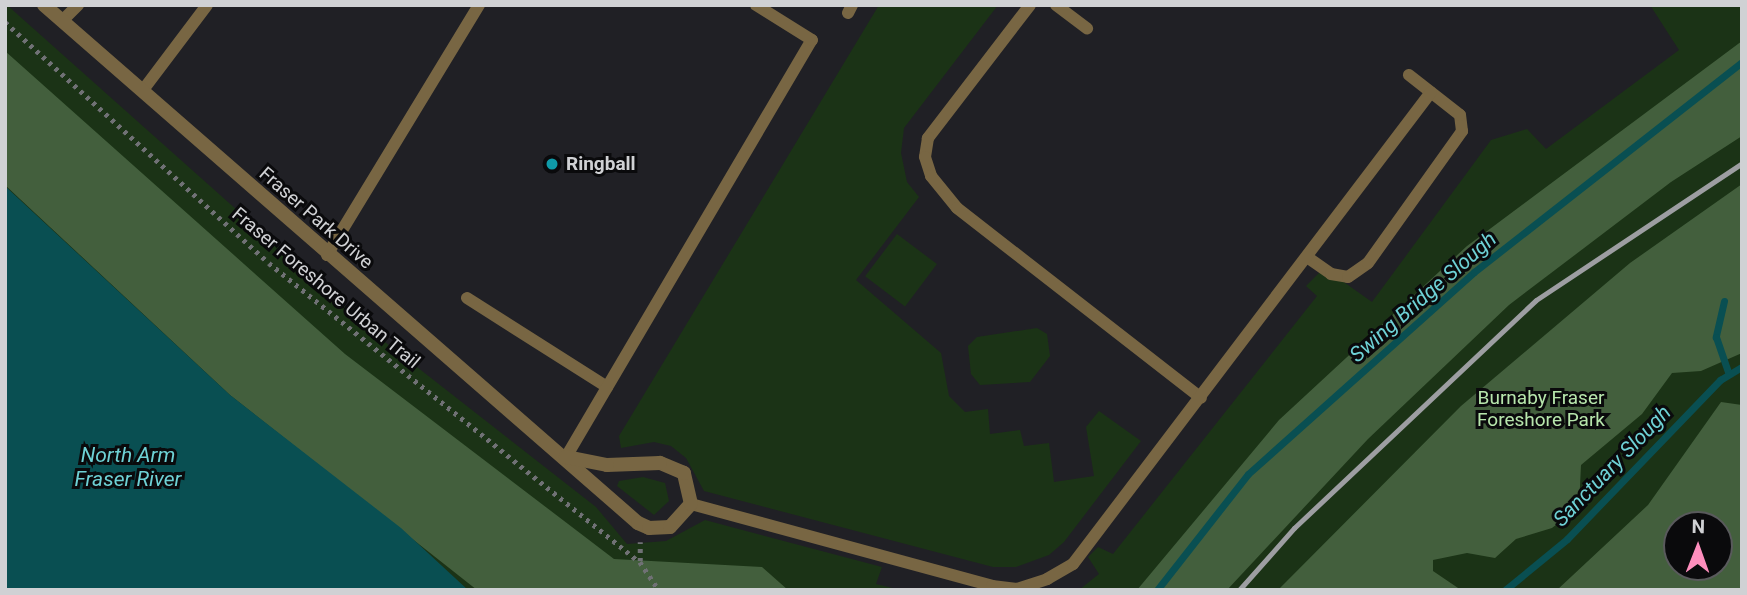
<!DOCTYPE html>
<html>
<head>
<meta charset="utf-8">
<style>
	body { margin:0 }
	#map { position:relative; width:1747px; height:595px; overflow:hidden; background:#202025; font-family:Roboto,sans-serif }
	div>[style] { position:absolute }
	.green>* { inset:0; background:#1b3316; transform-origin:0 0 }
	.forest>* { inset:0; background:#435f3d }
	.water>* { inset:0; background:#094f52 }
	.stream>* { height:7px; margin:-3.5px; padding:0 3.5px; transform-origin:3.5px; border-radius:3.5px; background:#094f52 }
	.path>* { height:4.5px; margin-top:-2.25px; transform-origin:0; background:repeating-linear-gradient(90deg,#707175 0 3.5px,transparent 0 8.5px) }
	.lane>* { height:12px; margin:-6px; padding:0 6px; transform-origin:6px; border-radius:6px; background:#786643 }
	.street>* { height:14px; margin:-7px; padding:0 7px; transform-origin:7px; border-radius:7px; background:#786643 }
	.rail>* { height:5px; margin:-2.5px; padding:0 2.5px; transform-origin:2.5px; border-radius:2.5px; background:#9d9ea2 }
	.dots>* { width:19px; height:19px; translate:-50% -50%; box-sizing:border-box; border:4px solid #0a0a0c; border-radius:50% }
	span { translate:-50% -50%; white-space:nowrap; text-align:center; line-height:1.15; -webkit-text-stroke:6px #0a0a0c; paint-order:stroke }
	.poi-label { font-size:19px; color:#d0d1d4; font-weight:700 }
	.left { translate:0 -50%; text-align:left }
	.street-label { font-size:19px; color:#d0d1d4 }
	.park-label { font-size:19px; color:#b7e6ac }
	.water-label { font-size:21px; color:#6ed1d5; font-style:italic }
	.frame { position:absolute; inset:0; border:7px solid #d0d1d4; pointer-events:none }
	.north { position:absolute; left:1663px; top:511px; width:70px; height:70px; box-sizing:border-box; background:#0a0a0c; border:2px solid #595a5c; border-radius:50%; rotate:1deg; font-size:19px; font-weight:700; line-height:28px; text-align:center; color:#d0d1d4 }
	.north::after { content:''; display:block; margin:auto; width:24px; height:32px; background:#fe8ebd; clip-path:polygon(50% 0,100% 100%,50% 72%,0 100%) }
</style>
</head>
<body>
<div id="map">
	<div class="green">
		<i style="clip-path:polygon(7px 5px,385px 342px,596px 507px,627px 544px,666px 541px,705px 520px,882px 567px,876px 584px,901px 590px,375px 590px,5px 259px)"></i>
		<i style="clip-path:polygon(879px 5px,998px 5px,904px 128px,901px 153px,907px 182px,919px 197px,856px 280px,941px 353px,949px 396px,965px 412px,988px 409px,990px 434px,1020px 430px,1024px 446px,1049px 443px,1054px 482px,1094px 476px,1086px 427px,1099px 411px,1141px 441px,1064px 542px,1049px 555px,1016px 567px,993px 567px,704px 491px,686px 458px,671px 446px,654px 442px,621px 448px,619px 436px)"></i>
		<i style="clip-path:polygon(evenodd,1650px 5px,1742px 5px,1742px 590px,1079px 590px,1099px 574px,1088px 557px,1098px 547px,1113px 554px,1317px 296px,1306px 286px,1324px 268px,1372px 302px,1491px 140px,1527px 129px,1546px 149px,1679px 50px,1650px 5px,1677px 525px,1719px 525px,1719px 567px,1677px 567px,1677px 525px)"></i>
		<i style="left:897px;top:234px;width:50px;height:53px;rotate:37deg"></i>
		<i style="clip-path:polygon(1037px 328px,1047px 334px,1050px 356px,1030px 382px,980px 385px,971px 374px,968px 346px,977px 337px)"></i>
		<i style="clip-path:polygon(643px 477px,665px 483px,669px 501px,654px 515px,617px 486px,619px 481px)"></i>
	</div>
	<div class="forest">
		<i style="clip-path:polygon(1742px 41px,1742px 136px,1671px 182px,1509px 305px,1368px 439px,1227px 590px,1137px 590px,1279px 420px,1467px 246px)"></i>
		<i style="clip-path:polygon(5px 51px,345px 354px,614px 559px,762px 567px,788px 590px,477px 590px,230px 395px,5px 185px)"></i>
		<i style="clip-path:polygon(1742px 184px,1742px 353px,1701px 371px,1672px 373px,1642px 414px,1581px 465px,1579px 507px,1552px 528px,1516px 539px,1495px 558px,1467px 553px,1433px 560px,1433px 571px,1461px 590px,1278px 590px,1461px 406px,1630px 263px)"></i>
		<i style="clip-path:polygon(evenodd,1721px 402px,1742px 405px,1742px 590px,1557px 590px,1648px 505px,1721px 402px,1677px 525px,1719px 525px,1719px 567px,1677px 567px,1677px 525px)"></i>
	</div>
	<div class="water">
		<i style="clip-path:polygon(5px 186px,230px 395px,401px 528px,468px 590px,5px 590px)"></i>
	</div>
	<div class="stream">
		<i style="left:1724px;top:301px;width:37px;rotate:103deg"></i>
		<i style="left:1716px;top:337px;width:39px;rotate:71deg"></i>
		<i style="left:1157px;top:590px;width:147px;rotate:-51.9deg"></i>
		<i style="left:1248px;top:474px;width:303px;rotate:-41.8deg"></i>
		<i style="left:1474px;top:272px;width:340px;rotate:-38.1deg"></i>
		<i style="left:1505px;top:590px;width:80px;rotate:-39.4deg"></i>
		<i style="left:1567px;top:539px;width:221px;rotate:-46.1deg"></i>
		<i style="left:1720px;top:380px;width:26px;rotate:-31deg"></i>
	</div>
	<div class="path">
		<i style="left:5px;top:22px;width:357px;rotate:42.4deg"></i>
		<i style="left:269px;top:263px;width:476px;rotate:38.9deg"></i>
		<i style="left:640px;top:562px;width:34px;rotate:56deg"></i>
		<i style="left:640px;top:561px;width:19px;rotate:-90deg"></i>
	</div>
	<div class="lane">
		<i style="left:1030px;top:5px;width:168px;rotate:127.5deg"></i>
		<i style="left:928px;top:138px;width:19px;rotate:99deg"></i>
		<i style="left:925px;top:157px;width:20px;rotate:72deg"></i>
		<i style="left:931px;top:176px;width:41px;rotate:50.9deg"></i>
		<i style="left:957px;top:208px;width:309px;rotate:37.9deg"></i>
		<i style="left:1056px;top:5px;width:39px;rotate:37deg"></i>
		<i style="left:848px;top:13px;width:9px;rotate:-63deg"></i>
		<i style="left:62px;top:21px;width:23px;rotate:-45deg"></i>
		<i style="left:143px;top:90px;width:106px;rotate:-53deg"></i>
		<i style="left:327px;top:255px;width:293px;rotate:-58.7deg"></i>
		<i style="left:1307px;top:257px;width:29px;rotate:35deg"></i>
		<i style="left:1331px;top:274px;width:17px;rotate:10deg"></i>
		<i style="left:1348px;top:277px;width:24px;rotate:-35deg"></i>
		<i style="left:1368px;top:263px;width:162px;rotate:-54.5deg"></i>
		<i style="left:1462px;top:131px;width:16px;rotate:-97deg"></i>
		<i style="left:1460px;top:115px;width:65px;rotate:-141.9deg"></i>
		<i style="left:467px;top:298px;width:166px;rotate:32.4deg"></i>
		<i style="left:566px;top:457px;width:484px;rotate:-59.5deg"></i>
		<i style="left:812px;top:40px;width:66px;rotate:-148deg"></i>
		<i style="left:691px;top:504px;width:312px;rotate:15.2deg"></i>
		<i style="left:992px;top:586px;width:25px;rotate:7deg"></i>
		<i style="left:1017px;top:589px;width:32px;rotate:-18deg"></i>
		<i style="left:1047px;top:579px;width:30px;rotate:-30deg"></i>
		<i style="left:1073px;top:564px;width:592px;rotate:-52.82deg"></i>
	</div>
	<div class="street">
		<i style="left:44px;top:5px;width:788px;rotate:41.09deg"></i>
		<i style="left:638px;top:523px;width:12px;rotate:24deg"></i>
		<i style="left:649px;top:528px;width:21px;rotate:-3deg"></i>
		<i style="left:670px;top:527px;width:31px;rotate:-48deg"></i>
		<i style="left:691px;top:504px;width:32px;rotate:-103deg"></i>
		<i style="left:684px;top:473px;width:26px;rotate:-157deg"></i>
		<i style="left:660px;top:463px;width:53px;rotate:177.8deg"></i>
		<i style="left:607px;top:465px;width:42px;rotate:-169deg"></i>
	</div>
	<div class="rail">
		<i style="left:1239px;top:590px;width:83px;rotate:-48.4deg"></i>
		<i style="left:1294px;top:528px;width:332px;rotate:-43.3deg"></i>
		<i style="left:1536px;top:300px;width:247px;rotate:-33.6deg"></i>
	</div>
	<div class="dots">
		<i style="left:552px;top:164px;background:#0f9aa8"></i>
	</div>
	<div class="poi-label">
		<span class="left" style="left:566px;top:164px">Ringball</span>
	</div>
	<div class="street-label">
		<span style="left:316px;top:218px;rotate:41deg">Fraser Park Drive</span>
		<span style="left:326px;top:288px;rotate:40deg">Fraser Foreshore Urban Trail</span>
	</div>
	<div class="park-label">
		<span style="left:1541px;top:409px">Burnaby Fraser<br>Foreshore Park</span>
	</div>
	<div class="water-label">
		<span style="left:1423px;top:297px;rotate:-41deg">Swing Bridge Slough</span>
		<span style="left:128px;top:467px">North Arm<br>Fraser River</span>
		<span style="left:1612px;top:466px;rotate:-46deg">Sanctuary Slough</span>
	</div>
	<div class="frame"></div>
	<div class="north">N</div>
</div>
</body>
</html>
